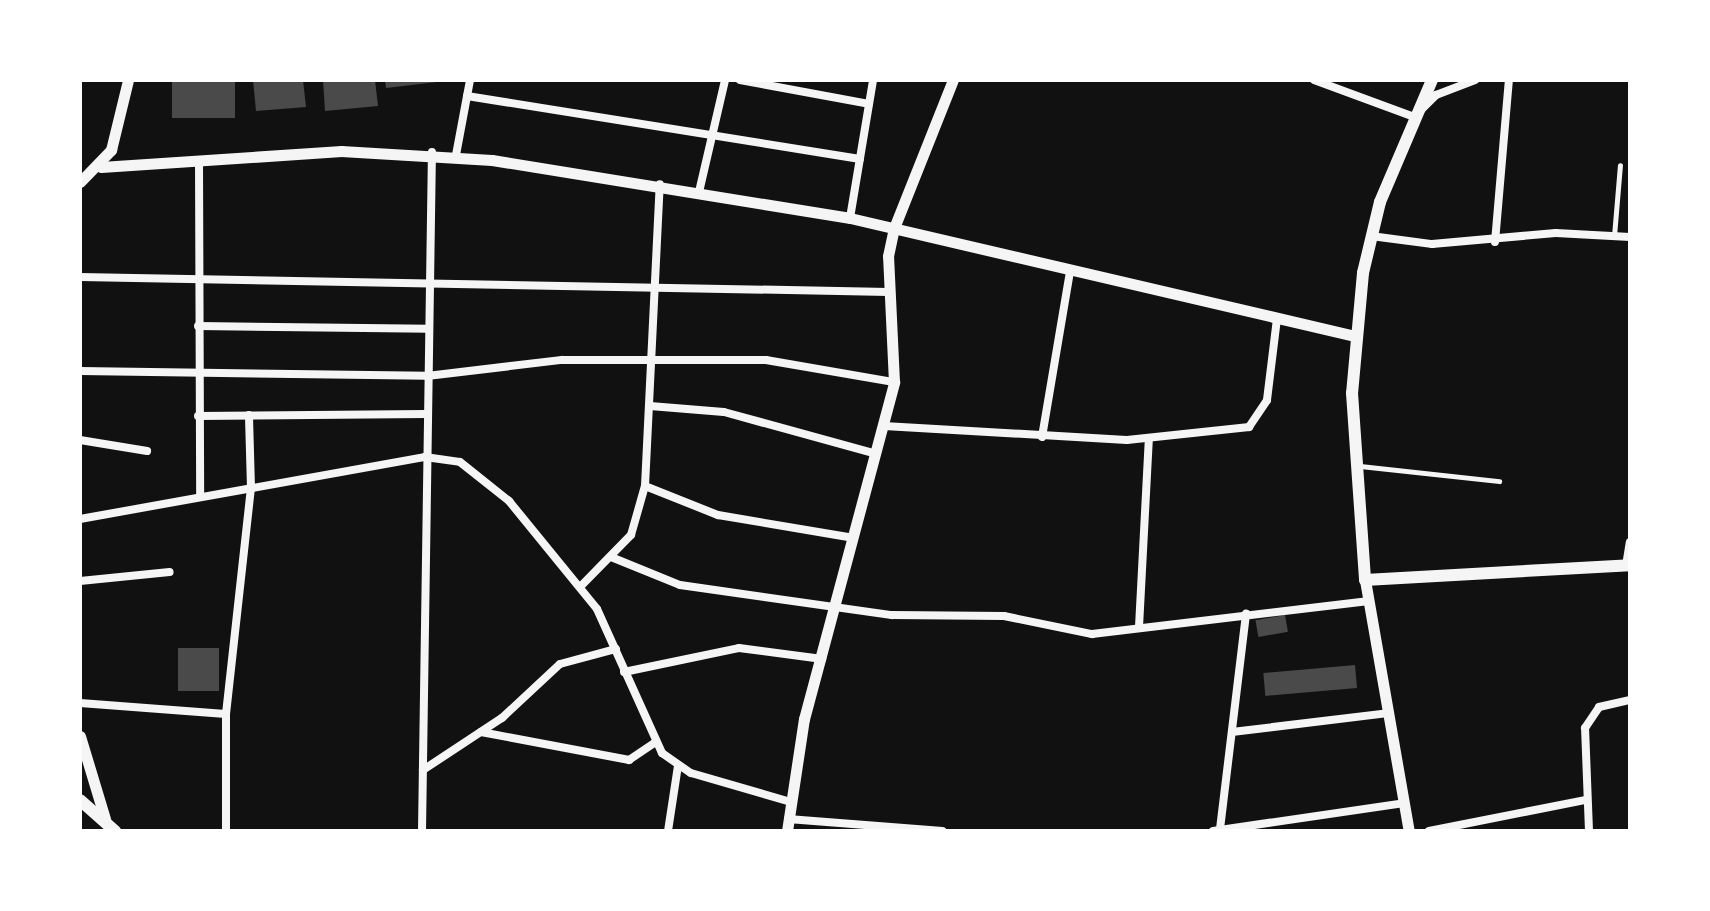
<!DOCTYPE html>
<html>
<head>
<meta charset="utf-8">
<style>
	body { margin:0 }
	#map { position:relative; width:1710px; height:911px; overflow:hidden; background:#111; font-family:"Roboto Condensed",sans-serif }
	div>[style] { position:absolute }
	.building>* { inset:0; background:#4a4a4a; transform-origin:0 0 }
	.service>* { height:5px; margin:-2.5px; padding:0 2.5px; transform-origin:2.5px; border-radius:2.5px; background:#f5f5f5 }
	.minor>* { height:8px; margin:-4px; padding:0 4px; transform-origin:4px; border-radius:4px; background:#f5f5f5 }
	.tertiary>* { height:11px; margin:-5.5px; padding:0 5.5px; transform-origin:5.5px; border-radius:5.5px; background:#f5f5f5 }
	.secondary>* { height:12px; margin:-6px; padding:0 6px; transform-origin:6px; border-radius:6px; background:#f5f5f5 }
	span { translate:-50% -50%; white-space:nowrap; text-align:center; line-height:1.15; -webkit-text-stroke:8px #fff; paint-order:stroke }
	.frame { position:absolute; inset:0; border:82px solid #fff; pointer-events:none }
</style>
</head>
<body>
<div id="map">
	<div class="building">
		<i style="left:172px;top:80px;width:63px;height:38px"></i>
		<i style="clip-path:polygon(253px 80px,303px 80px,306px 107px,256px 111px)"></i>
		<i style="clip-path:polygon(323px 80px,375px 80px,378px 106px,325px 111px)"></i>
		<i style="clip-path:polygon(385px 80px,437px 80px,437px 82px,386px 88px)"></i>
		<i style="left:1285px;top:615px;width:17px;height:30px;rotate:80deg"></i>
		<i style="left:178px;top:648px;width:41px;height:43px"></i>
		<i style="left:1355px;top:665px;width:23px;height:92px;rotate:85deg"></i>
	</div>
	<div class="service">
		<i style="left:1614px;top:236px;width:71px;rotate:-85.2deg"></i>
		<i style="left:1360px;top:466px;width:140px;rotate:6.2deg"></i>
	</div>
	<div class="minor">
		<i style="left:740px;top:80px;width:131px;rotate:10.5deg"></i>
		<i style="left:1314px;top:80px;width:107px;rotate:20.3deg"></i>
		<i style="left:1414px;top:117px;width:31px;rotate:-45deg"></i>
		<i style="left:1436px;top:95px;width:42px;rotate:-21deg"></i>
		<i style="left:467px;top:96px;width:398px;rotate:9.1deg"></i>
		<i style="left:456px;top:155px;width:76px;rotate:-79.4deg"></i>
		<i style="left:199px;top:161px;width:336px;rotate:89.8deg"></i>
		<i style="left:699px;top:192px;width:115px;rotate:-76.9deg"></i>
		<i style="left:850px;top:218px;width:140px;rotate:-80.5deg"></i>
		<i style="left:1371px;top:236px;width:62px;rotate:7.5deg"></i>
		<i style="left:1432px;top:244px;width:124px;rotate:-5.1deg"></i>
		<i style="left:1556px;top:233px;width:74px;rotate:3.1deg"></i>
		<i style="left:1495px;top:242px;width:163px;rotate:-85.1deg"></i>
		<i style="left:80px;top:277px;width:809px;rotate:1.06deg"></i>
		<i style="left:198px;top:326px;width:231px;rotate:0.7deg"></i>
		<i style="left:80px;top:371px;width:347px;rotate:0.8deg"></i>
		<i style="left:427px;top:376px;width:136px;rotate:-6.8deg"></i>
		<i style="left:562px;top:360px;width:204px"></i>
		<i style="left:766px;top:360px;width:130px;rotate:9.8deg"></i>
		<i style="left:650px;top:406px;width:74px;rotate:4.6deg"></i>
		<i style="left:724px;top:412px;width:158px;rotate:15.4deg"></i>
		<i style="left:198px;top:416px;width:228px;rotate:-0.5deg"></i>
		<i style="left:884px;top:426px;width:243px;rotate:3.3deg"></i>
		<i style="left:1127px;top:440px;width:123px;rotate:-6.1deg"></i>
		<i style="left:1249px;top:427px;width:32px;rotate:-56deg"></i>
		<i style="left:1267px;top:400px;width:83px;rotate:-83deg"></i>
		<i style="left:1042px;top:437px;width:167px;rotate:-80.4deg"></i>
		<i style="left:80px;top:440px;width:68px;rotate:9.3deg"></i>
		<i style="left:645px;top:486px;width:79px;rotate:21.7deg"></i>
		<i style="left:718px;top:515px;width:138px;rotate:9.6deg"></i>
		<i style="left:80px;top:519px;width:351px;rotate:-10.2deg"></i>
		<i style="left:425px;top:457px;width:35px;rotate:8deg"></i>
		<i style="left:460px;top:462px;width:63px;rotate:38.5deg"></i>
		<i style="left:509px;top:501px;width:139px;rotate:50.8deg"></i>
		<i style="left:597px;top:609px;width:158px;rotate:65.7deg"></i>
		<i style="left:662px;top:753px;width:35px;rotate:35deg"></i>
		<i style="left:691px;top:773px;width:104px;rotate:16.2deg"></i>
		<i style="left:611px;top:557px;width:74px;rotate:22.1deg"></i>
		<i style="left:680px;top:585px;width:214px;rotate:8.1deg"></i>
		<i style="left:892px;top:615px;width:112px;rotate:0.5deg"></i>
		<i style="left:1004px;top:616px;width:90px;rotate:11.6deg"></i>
		<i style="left:1092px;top:634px;width:279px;rotate:-6.8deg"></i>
		<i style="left:1626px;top:566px;width:24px;rotate:-81deg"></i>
		<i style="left:80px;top:581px;width:90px;rotate:-5.7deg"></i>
		<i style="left:580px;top:587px;width:73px;rotate:-45.6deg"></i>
		<i style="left:631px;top:535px;width:51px;rotate:-74.1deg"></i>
		<i style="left:645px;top:486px;width:302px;rotate:-87.2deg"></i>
		<i style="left:1139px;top:627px;width:189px;rotate:-87deg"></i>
		<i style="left:624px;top:672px;width:117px;rotate:-11.8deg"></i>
		<i style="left:739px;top:648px;width:84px;rotate:7.5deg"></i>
		<i style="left:80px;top:703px;width:146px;rotate:4.3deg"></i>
		<i style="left:481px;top:732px;width:151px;rotate:10.7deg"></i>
		<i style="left:629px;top:760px;width:30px;rotate:-34deg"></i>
		<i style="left:1232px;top:732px;width:157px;rotate:-6.9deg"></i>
		<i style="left:423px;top:770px;width:95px;rotate:-33.4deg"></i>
		<i style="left:502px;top:718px;width:79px;rotate:-43deg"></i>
		<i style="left:560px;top:664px;width:58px;rotate:-15deg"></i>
		<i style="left:788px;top:819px;width:155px;rotate:4.4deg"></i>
		<i style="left:1220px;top:829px;width:217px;rotate:-83.1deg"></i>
		<i style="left:226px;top:831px;width:117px;rotate:-90deg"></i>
		<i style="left:226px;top:714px;width:227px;rotate:-83.7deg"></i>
		<i style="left:251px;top:488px;width:73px;rotate:-91.6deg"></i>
		<i style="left:422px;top:831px;width:679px;rotate:-89.16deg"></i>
		<i style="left:668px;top:831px;width:66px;rotate:-81.3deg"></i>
		<i style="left:1213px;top:831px;width:193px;rotate:-8.3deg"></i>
		<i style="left:1429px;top:831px;width:160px;rotate:-11.2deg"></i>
		<i style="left:1589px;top:831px;width:103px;rotate:-92.2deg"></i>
		<i style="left:1585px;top:728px;width:25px;rotate:-56deg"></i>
		<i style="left:1599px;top:707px;width:32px;rotate:-13deg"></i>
	</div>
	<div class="tertiary">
		<i style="left:101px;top:167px;width:241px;rotate:-3.8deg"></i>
		<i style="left:341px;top:151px;width:151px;rotate:3.4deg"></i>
		<i style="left:492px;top:160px;width:363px;rotate:9.2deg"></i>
		<i style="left:850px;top:218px;width:519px;rotate:13.15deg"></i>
		<i style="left:80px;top:182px;width:45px;rotate:-45.9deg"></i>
		<i style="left:111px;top:150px;width:72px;rotate:-76.3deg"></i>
		<i style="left:1365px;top:580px;width:255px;rotate:80.1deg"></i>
		<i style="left:80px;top:736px;width:87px;rotate:73.2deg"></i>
		<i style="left:787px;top:831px;width:113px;rotate:-81.4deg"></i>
		<i style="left:804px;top:719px;width:349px;rotate:-75deg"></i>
		<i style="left:894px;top:382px;width:126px;rotate:-92.7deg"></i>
		<i style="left:888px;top:256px;width:29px;rotate:-78deg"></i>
		<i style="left:894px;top:228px;width:159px;rotate:-68.3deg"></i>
	</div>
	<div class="secondary">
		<i style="left:1432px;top:80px;width:133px;rotate:113.1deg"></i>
		<i style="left:1380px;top:202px;width:73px;rotate:103.5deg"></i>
		<i style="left:1363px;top:273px;width:121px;rotate:95.2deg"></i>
		<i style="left:1352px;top:393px;width:187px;rotate:86deg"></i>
		<i style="left:1365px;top:580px;width:265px;rotate:-3.2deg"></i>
		<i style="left:80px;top:800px;width:47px;rotate:41.5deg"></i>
	</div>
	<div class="frame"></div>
</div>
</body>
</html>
